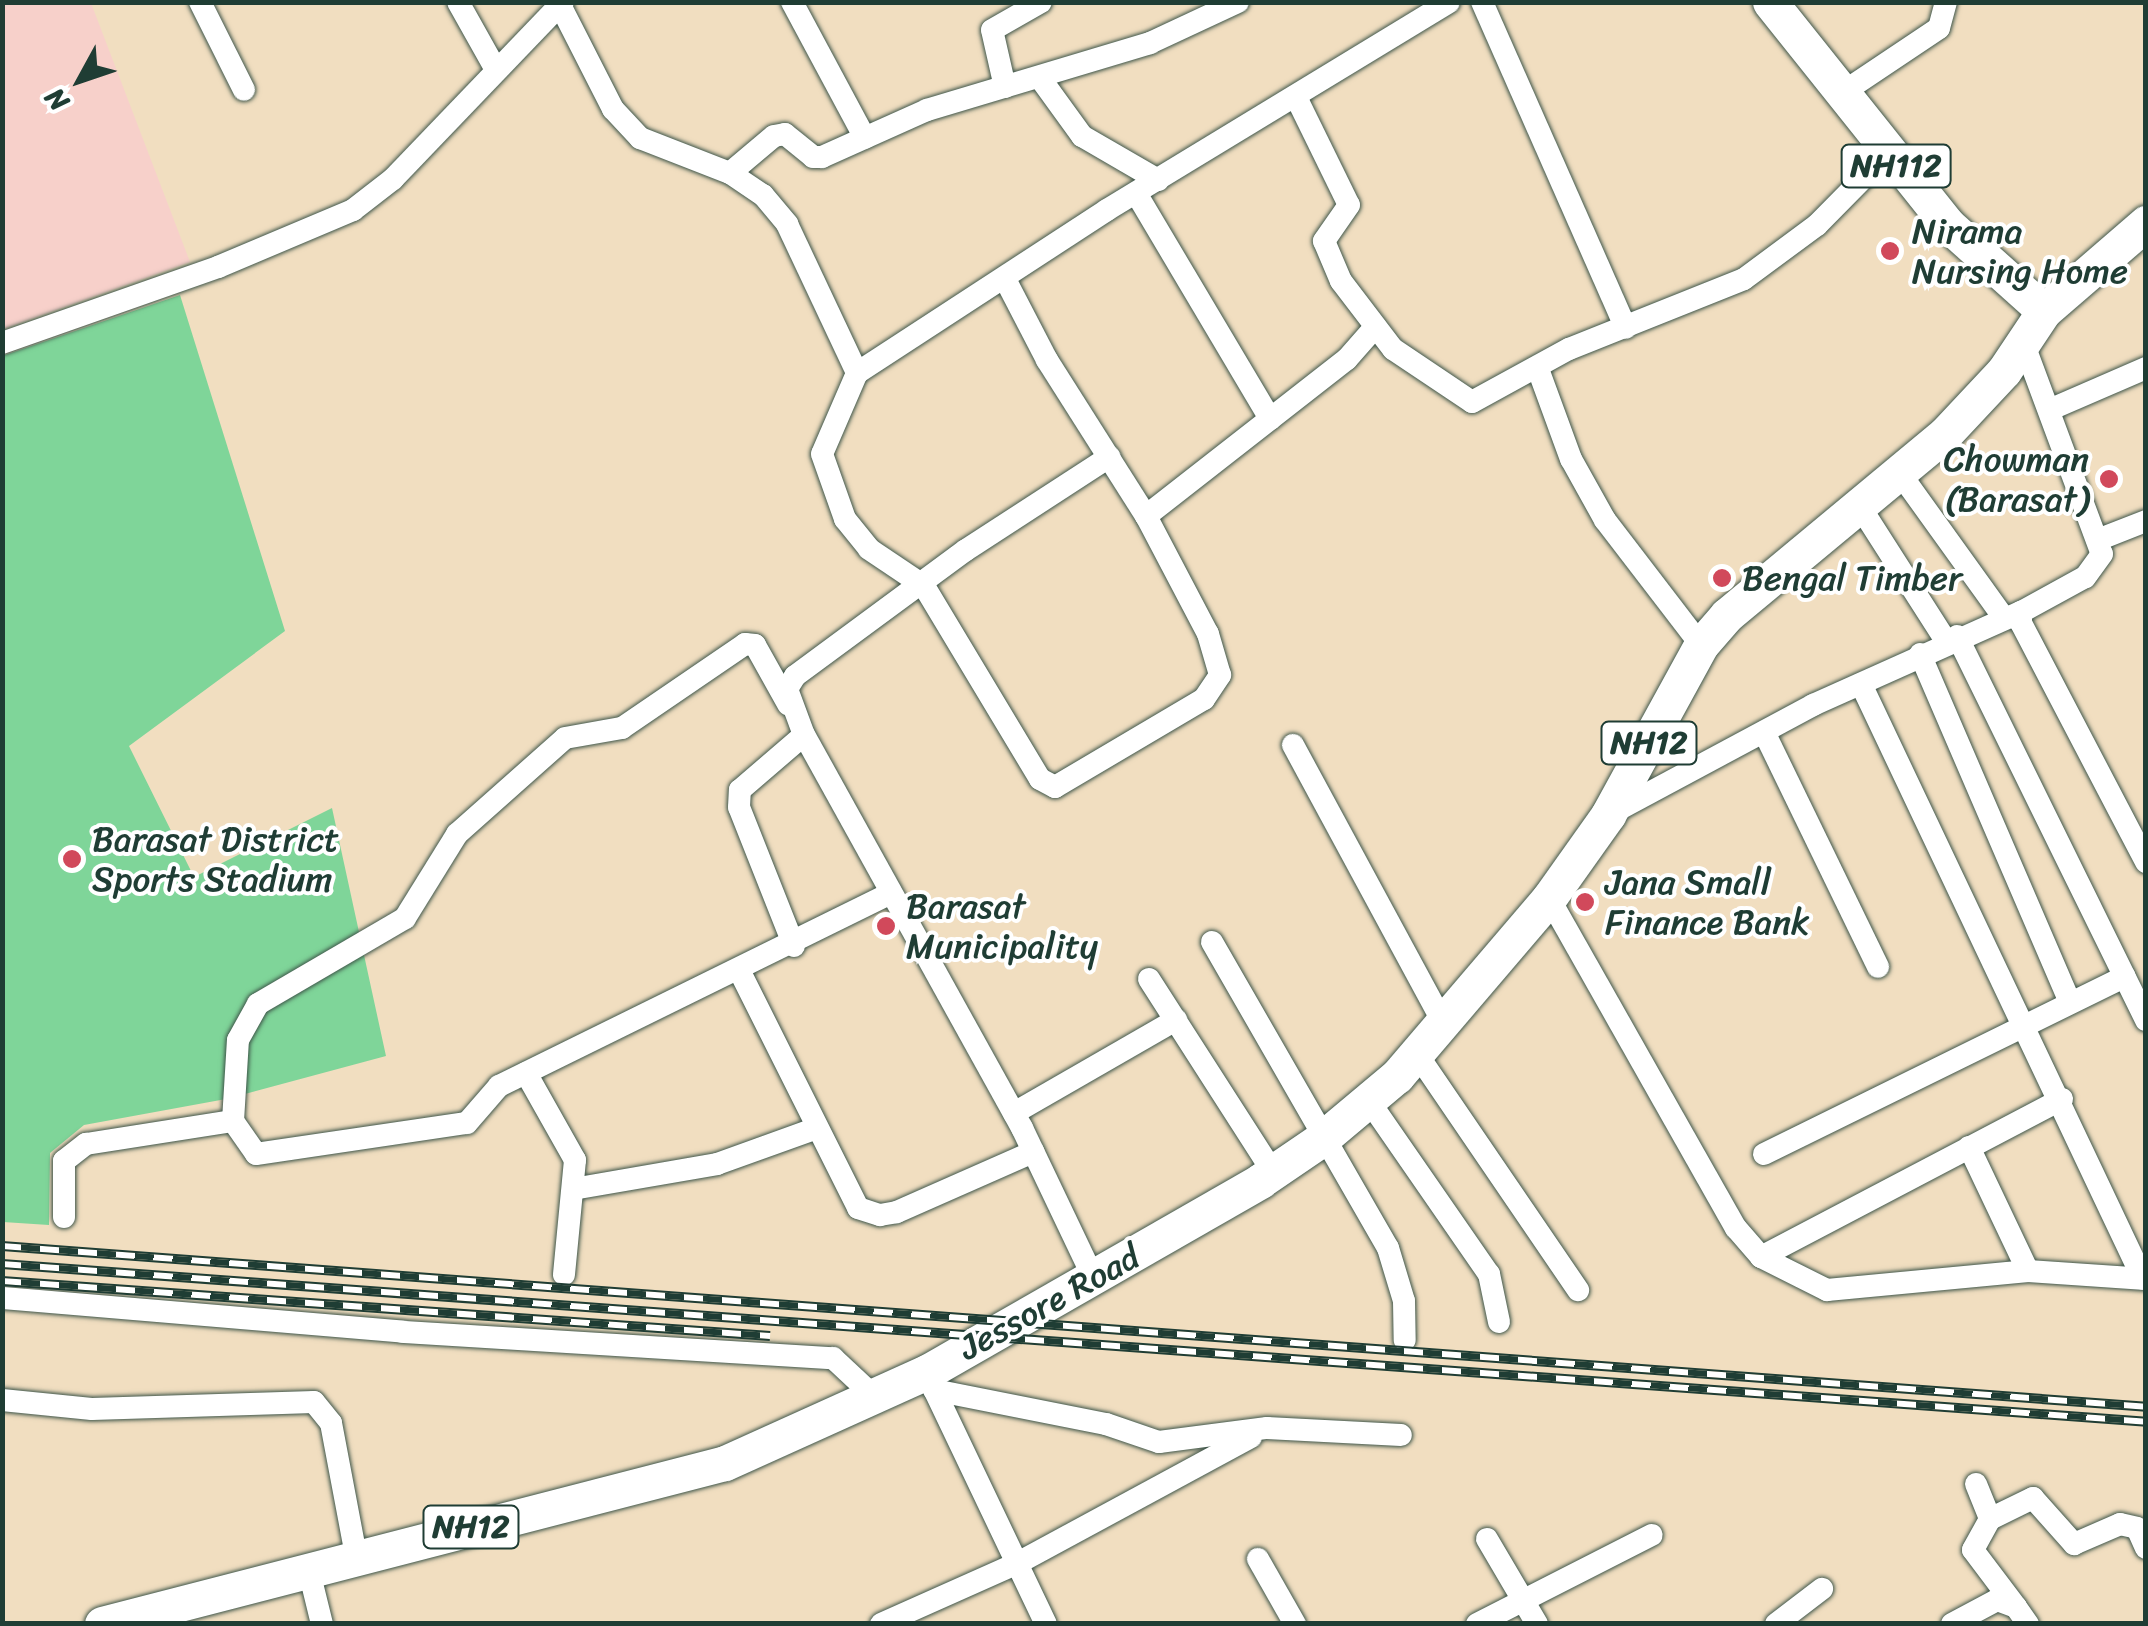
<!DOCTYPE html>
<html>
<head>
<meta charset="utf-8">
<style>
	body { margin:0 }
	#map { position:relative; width:2148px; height:1626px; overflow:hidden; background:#f1dec0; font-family:Sriracha,sans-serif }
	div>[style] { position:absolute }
	.built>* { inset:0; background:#f7d0ca }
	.green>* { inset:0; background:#7fd599 }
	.roads { filter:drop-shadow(0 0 2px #3e5549) drop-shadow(0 0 2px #3e5549) }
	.minor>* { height:22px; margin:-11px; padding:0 11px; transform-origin:11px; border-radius:11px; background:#fff }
	.highway>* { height:35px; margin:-17.5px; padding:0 17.5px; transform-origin:17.5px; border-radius:17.5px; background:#fff }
	.rail>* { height:10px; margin-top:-5px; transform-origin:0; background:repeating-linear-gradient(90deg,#fff 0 19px,#1f3d34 0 38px); box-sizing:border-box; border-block:2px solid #1f3d34 }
	.dots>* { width:28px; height:28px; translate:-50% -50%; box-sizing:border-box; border:5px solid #fff; border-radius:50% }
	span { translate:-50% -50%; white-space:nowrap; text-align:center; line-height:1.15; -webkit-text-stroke:8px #fff; paint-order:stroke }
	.shield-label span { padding:2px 8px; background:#fff; border:2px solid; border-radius:8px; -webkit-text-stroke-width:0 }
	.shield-label { font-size:32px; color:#1f3d34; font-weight:700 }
	.poi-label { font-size:35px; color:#1f3d34 }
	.left { translate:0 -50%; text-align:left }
	.right { translate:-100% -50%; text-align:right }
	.street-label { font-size:35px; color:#1f3d34 }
	.frame { position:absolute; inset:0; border:5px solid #1f3d34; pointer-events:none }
	.north { position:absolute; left:30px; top:30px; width:100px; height:100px; -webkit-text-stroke:8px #fff; paint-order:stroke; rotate:230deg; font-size:28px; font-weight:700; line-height:40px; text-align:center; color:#1f3d34 }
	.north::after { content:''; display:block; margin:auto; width:35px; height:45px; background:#1f3d34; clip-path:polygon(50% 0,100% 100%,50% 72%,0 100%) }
</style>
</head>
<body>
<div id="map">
	<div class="built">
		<i style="clip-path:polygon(3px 2px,91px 3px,190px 262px,3px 329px)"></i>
	</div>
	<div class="green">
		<i style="clip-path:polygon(180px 295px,285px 631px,129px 746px,194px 877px,332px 808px,386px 1056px,226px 1099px,84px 1125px,50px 1153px,49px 1225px,3px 1222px,2px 356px)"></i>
	</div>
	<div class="roads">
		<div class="minor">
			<i style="left:200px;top:2px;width:98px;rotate:63.4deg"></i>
			<i style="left:458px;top:2px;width:76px;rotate:60.7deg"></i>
			<i style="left:792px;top:2px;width:154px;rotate:61.8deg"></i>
			<i style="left:1482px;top:2px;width:356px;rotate:66.2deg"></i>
			<i style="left:560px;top:5px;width:117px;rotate:63deg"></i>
			<i style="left:613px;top:109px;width:40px;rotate:47deg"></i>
			<i style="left:640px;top:138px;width:97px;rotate:21.3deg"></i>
			<i style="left:730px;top:173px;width:40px;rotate:34deg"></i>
			<i style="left:763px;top:195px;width:38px;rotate:50deg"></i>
			<i style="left:787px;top:224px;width:165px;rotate:64.8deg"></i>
			<i style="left:857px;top:373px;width:88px;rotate:113.4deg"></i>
			<i style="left:822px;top:454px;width:69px;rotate:70.5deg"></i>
			<i style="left:845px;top:519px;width:38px;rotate:51deg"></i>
			<i style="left:869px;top:549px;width:66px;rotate:33.9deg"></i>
			<i style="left:924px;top:586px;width:225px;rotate:59deg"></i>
			<i style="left:1040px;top:779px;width:17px;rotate:28deg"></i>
			<i style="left:1055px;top:787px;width:173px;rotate:-30.6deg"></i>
			<i style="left:1204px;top:699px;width:29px;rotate:-56deg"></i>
			<i style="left:1220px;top:675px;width:43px;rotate:-106.3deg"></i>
			<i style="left:1208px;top:634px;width:133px;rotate:-117.7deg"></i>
			<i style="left:1146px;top:516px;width:185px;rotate:-122.4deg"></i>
			<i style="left:1047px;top:360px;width:89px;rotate:-117.4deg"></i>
			<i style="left:1040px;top:78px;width:72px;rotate:54.1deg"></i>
			<i style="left:1082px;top:136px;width:88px;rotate:30.1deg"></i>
			<i style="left:1005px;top:87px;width:58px;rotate:-102.8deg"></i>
			<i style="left:992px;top:30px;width:56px;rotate:-29.7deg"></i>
			<i style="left:1839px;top:95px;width:120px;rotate:-33.8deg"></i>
			<i style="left:1939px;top:28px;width:27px;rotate:-75deg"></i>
			<i style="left:1296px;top:97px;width:120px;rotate:63.9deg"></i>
			<i style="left:1349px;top:205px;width:44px;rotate:124.8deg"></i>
			<i style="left:1324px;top:241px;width:43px;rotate:67deg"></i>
			<i style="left:1341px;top:281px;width:86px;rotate:52.6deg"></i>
			<i style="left:1393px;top:349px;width:95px;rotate:33.9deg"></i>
			<i style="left:1472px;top:402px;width:111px;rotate:-28.7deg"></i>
			<i style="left:1569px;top:349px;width:188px;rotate:-21.8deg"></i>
			<i style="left:1744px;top:279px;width:91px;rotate:-36.5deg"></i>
			<i style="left:1817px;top:225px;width:98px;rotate:-45.4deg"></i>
			<i style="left:730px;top:173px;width:57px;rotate:-40.1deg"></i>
			<i style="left:774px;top:136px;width:11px;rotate:-10deg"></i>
			<i style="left:785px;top:134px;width:36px;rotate:39deg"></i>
			<i style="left:813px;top:157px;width:9px"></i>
			<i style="left:822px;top:157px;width:115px;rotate:-24.1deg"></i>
			<i style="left:927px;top:110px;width:233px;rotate:-16.7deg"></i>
			<i style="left:1150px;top:43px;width:97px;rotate:-25deg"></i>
			<i style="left:1136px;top:193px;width:263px;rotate:59.3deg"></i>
			<i style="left:2023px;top:342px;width:226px;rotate:69.6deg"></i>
			<i style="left:2102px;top:554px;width:29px;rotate:126deg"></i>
			<i style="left:2085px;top:577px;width:73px;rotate:151.3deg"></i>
			<i style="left:2021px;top:612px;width:11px;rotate:90deg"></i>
			<i style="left:2021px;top:623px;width:270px;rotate:62.4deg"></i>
			<i style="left:2px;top:343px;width:229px;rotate:-19.4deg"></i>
			<i style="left:218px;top:267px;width:147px;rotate:-22.9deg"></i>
			<i style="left:353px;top:210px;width:51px;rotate:-37.8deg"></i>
			<i style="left:393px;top:179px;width:245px;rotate:-46.2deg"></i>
			<i style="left:1538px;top:369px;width:96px;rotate:69.9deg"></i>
			<i style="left:1571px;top:459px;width:70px;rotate:60.9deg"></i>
			<i style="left:1605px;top:520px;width:158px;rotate:52.5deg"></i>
			<i style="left:857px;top:373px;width:298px;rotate:-33.1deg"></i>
			<i style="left:1107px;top:210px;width:400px;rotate:-31.3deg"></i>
			<i style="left:2049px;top:410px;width:106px;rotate:-23.4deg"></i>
			<i style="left:1899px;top:472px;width:180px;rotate:54.3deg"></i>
			<i style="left:1859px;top:505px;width:161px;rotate:57.4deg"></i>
			<i style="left:1146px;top:516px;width:255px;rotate:-38deg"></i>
			<i style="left:1347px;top:359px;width:43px;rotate:-48.8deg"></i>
			<i style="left:2100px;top:539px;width:49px;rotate:-21.4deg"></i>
			<i style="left:1957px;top:636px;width:428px;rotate:63.8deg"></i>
			<i style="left:1920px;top:654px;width:379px;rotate:66.7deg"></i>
			<i style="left:1861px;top:684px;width:658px;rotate:64.64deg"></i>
			<i style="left:1764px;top:732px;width:261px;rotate:64.1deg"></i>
			<i style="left:1293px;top:745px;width:317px;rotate:61.6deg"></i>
			<i style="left:1608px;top:815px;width:233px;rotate:-28.2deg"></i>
			<i style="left:1813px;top:705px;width:228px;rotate:-24.1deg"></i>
			<i style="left:1549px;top:898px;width:379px;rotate:60.5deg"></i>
			<i style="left:1736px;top:1228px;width:38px;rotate:49deg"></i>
			<i style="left:1761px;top:1257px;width:340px;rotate:-27.7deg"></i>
			<i style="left:1212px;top:942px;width:353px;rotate:60.1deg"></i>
			<i style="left:1388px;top:1248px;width:55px;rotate:73.2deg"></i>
			<i style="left:1404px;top:1301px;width:39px;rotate:89deg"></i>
			<i style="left:794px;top:946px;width:149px;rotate:-111.6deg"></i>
			<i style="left:739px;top:807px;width:17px;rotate:-87deg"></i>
			<i style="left:740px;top:790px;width:84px;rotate:-40.7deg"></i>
			<i style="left:739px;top:970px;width:266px;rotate:63.4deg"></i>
			<i style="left:858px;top:1208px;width:23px;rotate:18deg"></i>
			<i style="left:880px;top:1215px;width:17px;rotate:-10deg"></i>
			<i style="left:897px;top:1212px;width:149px;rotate:-23.8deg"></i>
			<i style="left:1149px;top:979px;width:229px;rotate:57.3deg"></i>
			<i style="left:1417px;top:1054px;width:286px;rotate:55.7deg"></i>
			<i style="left:526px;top:1073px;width:100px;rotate:60.6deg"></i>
			<i style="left:575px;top:1160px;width:115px;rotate:95.5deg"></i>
			<i style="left:1369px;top:1101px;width:211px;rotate:55.3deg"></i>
			<i style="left:1489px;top:1274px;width:49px;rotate:78.2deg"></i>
			<i style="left:1014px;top:1113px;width:187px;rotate:-29.9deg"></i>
			<i style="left:233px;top:1121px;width:81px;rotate:-86.5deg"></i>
			<i style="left:238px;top:1040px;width:41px;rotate:-60.9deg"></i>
			<i style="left:258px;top:1004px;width:170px;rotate:-30.3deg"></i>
			<i style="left:405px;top:918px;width:99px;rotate:-58.2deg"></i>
			<i style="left:457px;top:834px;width:144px;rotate:-41.6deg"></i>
			<i style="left:565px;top:738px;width:58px;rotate:-10deg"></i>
			<i style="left:622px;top:728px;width:149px;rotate:-34.3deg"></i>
			<i style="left:745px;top:644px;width:10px;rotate:6deg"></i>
			<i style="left:755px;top:645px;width:68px;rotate:60.8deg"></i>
			<i style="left:1969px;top:1147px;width:137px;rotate:64.6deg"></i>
			<i style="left:1764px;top:1154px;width:402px;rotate:-26.2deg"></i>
			<i style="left:573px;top:1189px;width:146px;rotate:-9.8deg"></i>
			<i style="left:717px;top:1164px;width:106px;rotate:-19.8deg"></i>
			<i style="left:64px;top:1217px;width:56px;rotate:-90deg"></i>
			<i style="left:64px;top:1161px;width:28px;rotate:-38deg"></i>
			<i style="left:86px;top:1144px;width:149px;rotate:-8.9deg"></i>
			<i style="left:233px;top:1121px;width:40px;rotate:55.1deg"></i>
			<i style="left:256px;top:1154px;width:213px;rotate:-8.4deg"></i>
			<i style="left:467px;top:1123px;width:49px;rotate:-49.1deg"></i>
			<i style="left:499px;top:1086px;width:437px;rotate:-26.2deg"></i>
			<i style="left:1761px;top:1257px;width:74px;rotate:26.6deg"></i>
			<i style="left:1827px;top:1290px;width:202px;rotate:-5.4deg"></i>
			<i style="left:2028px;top:1271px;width:118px;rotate:3.9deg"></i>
			<i style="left:1094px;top:1279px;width:167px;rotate:-115.5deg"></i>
			<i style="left:1022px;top:1128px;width:449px;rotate:-119deg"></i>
			<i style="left:804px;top:735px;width:49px;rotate:-110.3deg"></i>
			<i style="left:787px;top:689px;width:15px;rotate:-58deg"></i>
			<i style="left:795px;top:676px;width:212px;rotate:-36.4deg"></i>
			<i style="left:966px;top:550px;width:171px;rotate:-33deg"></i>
			<i style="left:2px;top:1298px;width:402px;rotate:4.8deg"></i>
			<i style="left:403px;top:1332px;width:431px;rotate:3.5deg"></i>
			<i style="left:833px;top:1358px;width:60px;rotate:43deg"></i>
			<i style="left:931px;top:1383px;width:267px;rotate:64.5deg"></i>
			<i style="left:934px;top:1390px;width:175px;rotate:11.2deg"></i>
			<i style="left:1106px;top:1424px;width:56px;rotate:18.8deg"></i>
			<i style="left:1159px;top:1442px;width:109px;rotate:-7.4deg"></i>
			<i style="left:1267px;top:1428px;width:134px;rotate:3deg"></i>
			<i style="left:2px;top:1400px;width:90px;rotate:5.7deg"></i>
			<i style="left:92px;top:1409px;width:222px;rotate:-1.8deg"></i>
			<i style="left:314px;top:1402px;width:27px;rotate:51deg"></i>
			<i style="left:331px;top:1423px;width:134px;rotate:79.3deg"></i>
			<i style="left:1976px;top:1484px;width:38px;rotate:68deg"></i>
			<i style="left:1990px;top:1519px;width:35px;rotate:119deg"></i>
			<i style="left:1973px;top:1550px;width:71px;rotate:53deg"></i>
			<i style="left:1990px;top:1519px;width:48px;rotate:-26deg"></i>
			<i style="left:2033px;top:1498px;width:62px;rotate:48.3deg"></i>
			<i style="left:2074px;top:1544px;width:50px;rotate:-23.5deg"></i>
			<i style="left:2120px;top:1524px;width:17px;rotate:13deg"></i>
			<i style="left:2137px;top:1528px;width:22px;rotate:66deg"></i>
			<i style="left:1487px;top:1539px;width:99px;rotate:59.5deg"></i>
			<i style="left:1258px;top:1559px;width:75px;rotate:60.4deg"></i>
			<i style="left:308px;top:1567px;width:59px;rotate:76.2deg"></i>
			<i style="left:881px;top:1624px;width:148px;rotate:-24deg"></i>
			<i style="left:1016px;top:1564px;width:267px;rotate:-28.4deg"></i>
			<i style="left:1477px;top:1624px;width:196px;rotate:-27deg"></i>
			<i style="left:1776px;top:1624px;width:58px;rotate:-37.3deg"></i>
			<i style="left:1952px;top:1624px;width:51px;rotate:-28.1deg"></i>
			<i style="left:1997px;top:1600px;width:20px;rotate:20deg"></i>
			<i style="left:2016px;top:1607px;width:21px;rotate:55deg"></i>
		</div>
		<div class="highway">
			<i style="left:1770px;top:2px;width:284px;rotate:51.4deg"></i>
			<i style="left:1947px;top:224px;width:130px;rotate:41.9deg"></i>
			<i style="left:102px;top:1624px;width:643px;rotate:-14.49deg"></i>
			<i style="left:725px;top:1463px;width:222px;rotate:-24.3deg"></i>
			<i style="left:927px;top:1372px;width:384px;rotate:-29.8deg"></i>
			<i style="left:1260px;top:1181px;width:76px;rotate:-34.3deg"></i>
			<i style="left:1323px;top:1138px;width:97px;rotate:-40deg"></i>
			<i style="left:1397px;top:1076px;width:234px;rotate:-49.5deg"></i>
			<i style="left:1549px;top:898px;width:102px;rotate:-54.6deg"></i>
			<i style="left:1608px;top:815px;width:194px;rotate:-61.3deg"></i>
			<i style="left:1701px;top:645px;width:40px;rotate:-49deg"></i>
			<i style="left:1727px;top:615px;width:283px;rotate:-39.7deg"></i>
			<i style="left:1945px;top:434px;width:86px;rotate:-46.9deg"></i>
			<i style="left:2004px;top:371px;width:72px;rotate:-56.3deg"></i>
			<i style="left:2044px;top:311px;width:135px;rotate:-40.8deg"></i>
		</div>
	</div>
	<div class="rail">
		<i style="left:2px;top:1246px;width:2150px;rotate:4.29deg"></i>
		<i style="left:2px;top:1264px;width:2150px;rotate:4.21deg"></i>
		<i style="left:2px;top:1281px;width:770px;rotate:4.1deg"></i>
	</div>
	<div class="dots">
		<i style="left:1890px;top:251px;background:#d1495b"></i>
		<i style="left:2109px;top:479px;background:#d1495b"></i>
		<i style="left:1722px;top:578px;background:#d1495b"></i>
		<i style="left:72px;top:859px;background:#d1495b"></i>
		<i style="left:1585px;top:902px;background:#d1495b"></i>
		<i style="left:886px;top:926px;background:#d1495b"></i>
	</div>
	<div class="shield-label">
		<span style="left:1896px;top:166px">NH112</span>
		<span style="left:1649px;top:743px">NH12</span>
		<span style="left:471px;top:1527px">NH12</span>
	</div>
	<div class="poi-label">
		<span class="left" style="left:1912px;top:251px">Nirama<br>Nursing Home</span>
		<span class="right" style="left:2089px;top:479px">Chowman<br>(Barasat)</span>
		<span class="left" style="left:1742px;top:578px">Bengal Timber</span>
		<span class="left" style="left:92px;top:859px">Barasat District<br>Sports Stadium</span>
		<span class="left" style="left:1605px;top:902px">Jana Small<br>Finance Bank</span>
		<span class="left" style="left:906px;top:926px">Barasat<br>Municipality</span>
	</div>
	<div class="street-label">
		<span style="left:1049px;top:1302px;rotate:-29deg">Jessore Road</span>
	</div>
	<div class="frame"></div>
	<div class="north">N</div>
</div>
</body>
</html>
